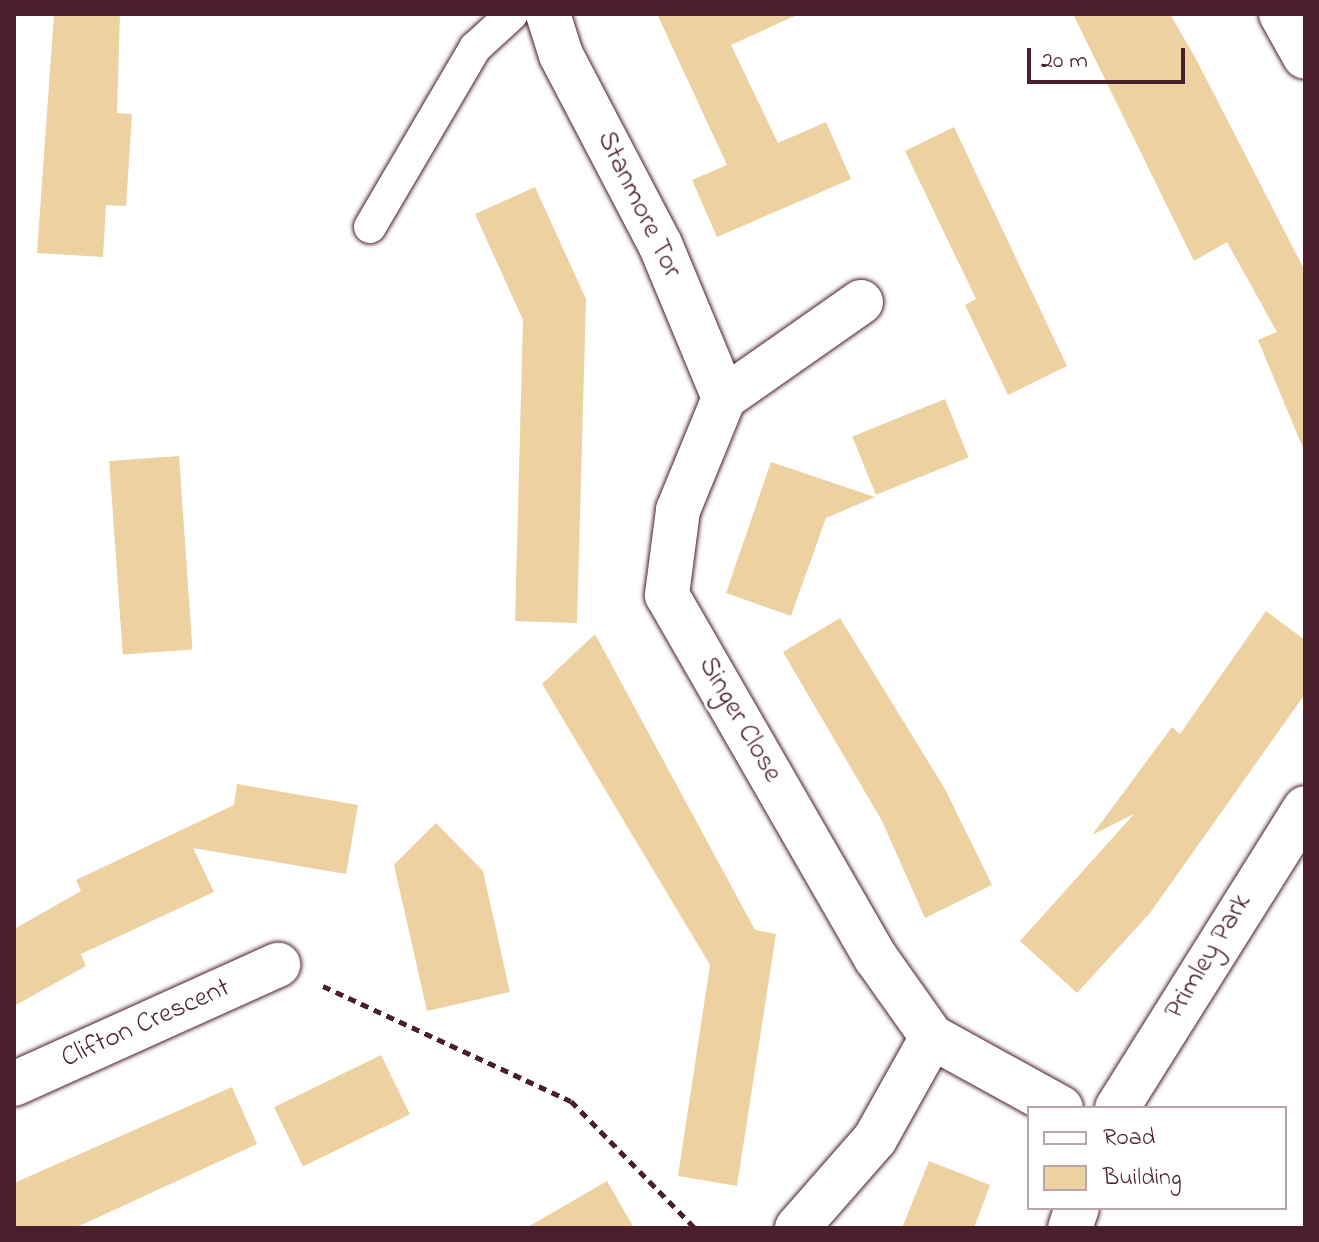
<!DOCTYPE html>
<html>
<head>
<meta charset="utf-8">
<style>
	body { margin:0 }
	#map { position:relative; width:1319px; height:1242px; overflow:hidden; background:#fff; font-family:"Indie Flower",sans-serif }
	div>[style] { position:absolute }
	.building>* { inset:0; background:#edd1a1; transform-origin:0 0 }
	.path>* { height:5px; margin-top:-2.5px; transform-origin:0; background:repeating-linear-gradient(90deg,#4a1f2b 0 8px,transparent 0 14px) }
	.roads { filter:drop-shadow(0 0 2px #4a1f2b) drop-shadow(0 0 2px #4a1f2b) }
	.service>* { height:32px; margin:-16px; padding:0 16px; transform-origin:16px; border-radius:16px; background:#fff }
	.minor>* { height:44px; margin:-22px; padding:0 22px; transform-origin:22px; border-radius:22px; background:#fff }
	span { translate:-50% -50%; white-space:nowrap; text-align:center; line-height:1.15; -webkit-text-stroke:6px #fff; paint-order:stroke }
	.street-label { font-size:28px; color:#4a1f2b }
	.frame { position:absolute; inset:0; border:16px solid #4a1f2b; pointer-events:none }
	.legend { position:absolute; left:1027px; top:1106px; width:260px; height:104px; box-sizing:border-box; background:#fff; border:2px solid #b7a5aa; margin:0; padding:10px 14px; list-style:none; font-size:24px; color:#4a1f2b }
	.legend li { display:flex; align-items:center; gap:16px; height:40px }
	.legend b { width:40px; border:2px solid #b7a5aa }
	.scale { position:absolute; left:1027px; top:48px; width:158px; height:36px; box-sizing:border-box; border:4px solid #4a1f2b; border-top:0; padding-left:10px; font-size:24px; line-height:28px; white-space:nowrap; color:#4a1f2b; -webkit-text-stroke:6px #fff; paint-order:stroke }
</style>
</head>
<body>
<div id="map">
	<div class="building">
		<i style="clip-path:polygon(54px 14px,120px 14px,117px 113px,132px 114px,126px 206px,106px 205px,103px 257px,37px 253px)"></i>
		<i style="clip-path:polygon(657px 14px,799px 14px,731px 45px,778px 143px,826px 122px,851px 179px,717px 237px,692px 180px,727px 165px)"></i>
		<i style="clip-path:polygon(1073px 14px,1170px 14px,1196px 59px,1305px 271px,1305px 453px,1258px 340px,1277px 332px,1227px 242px,1194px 261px)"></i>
		<i style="clip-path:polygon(954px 127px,1067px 366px,1008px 395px,965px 305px,976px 299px,905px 151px)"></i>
		<i style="clip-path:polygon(535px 187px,586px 299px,577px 623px,515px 621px,523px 320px,475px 214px)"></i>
		<i style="left:945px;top:399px;width:63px;height:100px;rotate:68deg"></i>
		<i style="left:179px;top:456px;width:194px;height:70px;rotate:86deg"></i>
		<i style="clip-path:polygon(771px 462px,875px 497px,826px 518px,791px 616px,726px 593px)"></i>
		<i style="clip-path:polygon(1266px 611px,1305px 640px,1305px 694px,1150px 913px,1077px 993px,1020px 941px,1134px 814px,1092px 835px,1172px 727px,1180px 734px)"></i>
		<i style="clip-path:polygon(840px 618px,945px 789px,992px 885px,925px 918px,882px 821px,783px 652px)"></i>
		<i style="clip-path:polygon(595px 634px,755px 930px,776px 934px,737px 1186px,678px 1176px,710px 965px,542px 684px)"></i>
		<i style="clip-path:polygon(237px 784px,358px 805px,346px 874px,193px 848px,214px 892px,81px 954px,86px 966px,14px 1006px,14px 929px,81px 891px,76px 880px,234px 805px)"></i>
		<i style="clip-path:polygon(436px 823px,483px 871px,510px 992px,427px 1011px,394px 865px)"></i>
		<i style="left:381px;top:1055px;width:66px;height:119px;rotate:64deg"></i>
		<i style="clip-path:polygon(232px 1087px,257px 1144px,75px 1228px,14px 1228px,14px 1183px)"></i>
		<i style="clip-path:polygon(929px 1161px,990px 1185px,974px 1228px,902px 1228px)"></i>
		<i style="clip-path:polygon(607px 1181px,634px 1228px,526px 1228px)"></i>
	</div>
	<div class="path">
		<i style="left:323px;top:986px;width:273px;rotate:24.9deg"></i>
		<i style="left:571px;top:1101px;width:177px;rotate:45.7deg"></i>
	</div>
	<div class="roads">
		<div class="service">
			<i style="left:370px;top:227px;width:208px;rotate:-59.6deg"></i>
			<i style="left:475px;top:48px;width:50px;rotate:-42.6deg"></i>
		</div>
		<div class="minor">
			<i style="left:548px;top:14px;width:43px;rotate:72.4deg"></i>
			<i style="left:561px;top:55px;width:213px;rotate:62.4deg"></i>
			<i style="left:660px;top:244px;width:167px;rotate:67.4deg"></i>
			<i style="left:1281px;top:14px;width:49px;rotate:60.8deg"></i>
			<i style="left:861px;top:302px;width:167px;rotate:145deg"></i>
			<i style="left:724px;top:398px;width:121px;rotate:112.3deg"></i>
			<i style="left:678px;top:510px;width:86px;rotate:97.4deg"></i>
			<i style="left:667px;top:595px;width:419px;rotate:60.1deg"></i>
			<i style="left:876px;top:958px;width:97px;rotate:54.7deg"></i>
			<i style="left:932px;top:1037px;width:147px;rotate:28.8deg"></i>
			<i style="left:14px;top:1084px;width:290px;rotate:-24.3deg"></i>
			<i style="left:1117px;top:1108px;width:354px;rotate:-57.9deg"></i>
			<i style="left:797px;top:1228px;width:118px;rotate:-48.8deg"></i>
			<i style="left:875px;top:1139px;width:117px;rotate:-60.8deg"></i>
			<i style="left:1070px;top:1228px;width:21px;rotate:-71deg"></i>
		</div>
	</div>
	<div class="street-label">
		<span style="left:638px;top:205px;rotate:64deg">Stanmore Tor</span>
		<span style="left:739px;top:720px;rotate:60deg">Singer Close</span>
		<span style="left:1209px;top:957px;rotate:-59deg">Primley Park</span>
		<span style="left:146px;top:1024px;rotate:-24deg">Clifton Crescent</span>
	</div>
	<div class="frame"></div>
	<ul class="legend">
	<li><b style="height:10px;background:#fff"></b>Road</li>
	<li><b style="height:22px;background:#edd1a1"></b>Building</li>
	</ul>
	<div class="scale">20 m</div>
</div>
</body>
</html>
